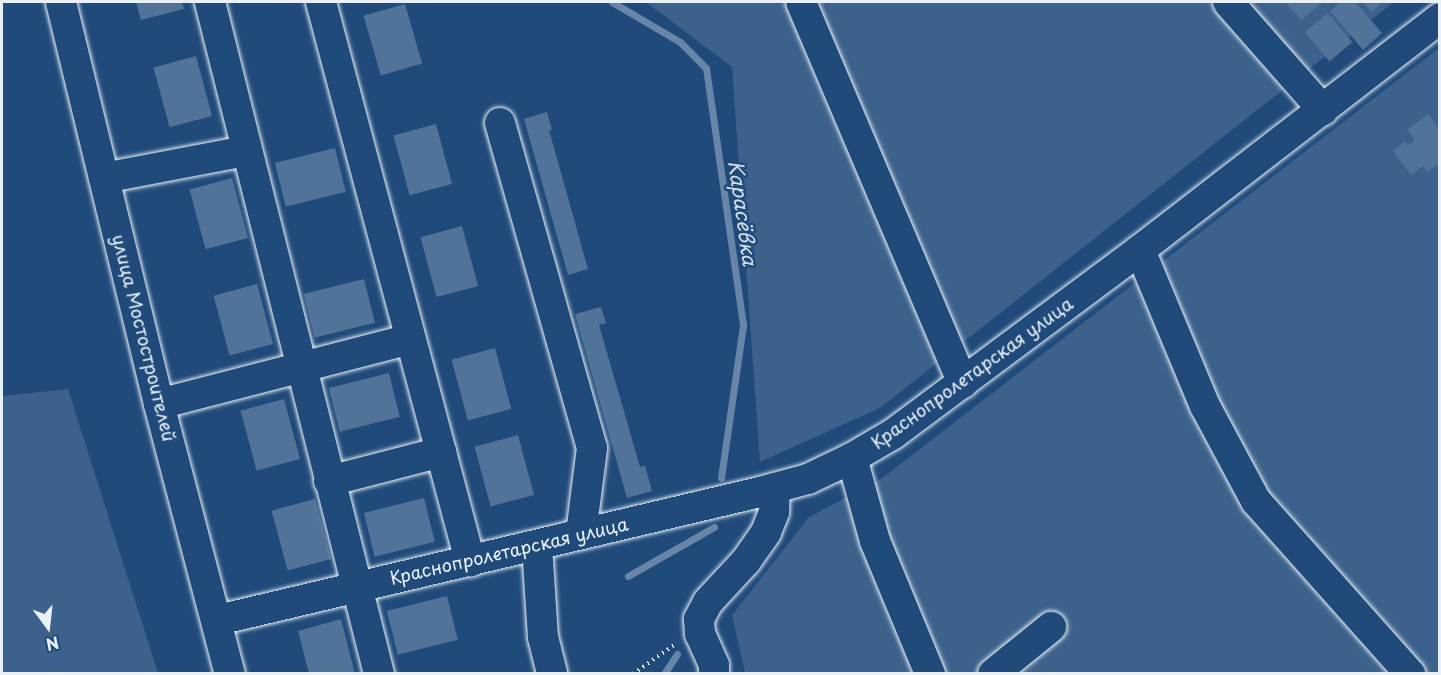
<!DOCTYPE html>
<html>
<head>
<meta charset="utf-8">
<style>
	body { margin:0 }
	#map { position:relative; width:1441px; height:675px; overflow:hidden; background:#1f4a7a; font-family:"Playpen Sans",sans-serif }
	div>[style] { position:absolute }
	.green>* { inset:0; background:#3c628c }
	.stream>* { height:7px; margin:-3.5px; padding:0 3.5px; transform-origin:3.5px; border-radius:3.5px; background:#6685a7 }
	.building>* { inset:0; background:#517399; transform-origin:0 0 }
	.path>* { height:4px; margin-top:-2px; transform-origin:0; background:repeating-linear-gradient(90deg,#e8f1f8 0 1.5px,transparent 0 6px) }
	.roads { filter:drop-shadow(0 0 2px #e8f1f8) drop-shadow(0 0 2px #e8f1f8) }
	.minor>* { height:30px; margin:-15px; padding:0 15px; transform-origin:15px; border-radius:15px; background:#1f4a7a }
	span { translate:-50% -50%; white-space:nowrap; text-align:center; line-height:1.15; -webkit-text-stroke:5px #1f4a7a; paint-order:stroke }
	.street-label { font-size:18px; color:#e8f1f8 }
	.water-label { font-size:20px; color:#d4e1ec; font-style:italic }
	.frame { position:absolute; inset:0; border:3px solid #e8f1f8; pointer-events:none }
	.north { position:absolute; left:18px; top:597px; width:60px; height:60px; -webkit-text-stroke:4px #1f4a7a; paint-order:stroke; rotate:165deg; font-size:16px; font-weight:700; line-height:24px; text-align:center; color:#e8f1f8 }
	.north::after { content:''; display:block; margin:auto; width:21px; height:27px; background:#e8f1f8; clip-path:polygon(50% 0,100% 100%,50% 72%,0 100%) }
</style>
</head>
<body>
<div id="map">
	<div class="green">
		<i style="clip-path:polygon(646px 2px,1394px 2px,880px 408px,760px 462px,732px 67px)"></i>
		<i style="clip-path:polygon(1439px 48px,1439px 673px,745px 673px,732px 615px,809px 517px,881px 479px)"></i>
		<i style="clip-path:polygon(68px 389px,158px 673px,2px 673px,2px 396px)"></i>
	</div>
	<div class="stream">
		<i style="left:612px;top:2px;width:79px;rotate:30.5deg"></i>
		<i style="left:680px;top:42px;width:37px;rotate:45deg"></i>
		<i style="left:706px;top:68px;width:260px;rotate:81.8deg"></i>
		<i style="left:743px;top:325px;width:154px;rotate:98.2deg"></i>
		<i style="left:628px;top:576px;width:99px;rotate:-29.7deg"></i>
		<i style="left:664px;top:674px;width:24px;rotate:-57deg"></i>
	</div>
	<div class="building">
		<i style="clip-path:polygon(136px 2px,182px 2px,184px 9px,141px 20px)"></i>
		<i style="clip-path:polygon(1285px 2px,1323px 2px,1301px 20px)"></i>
		<i style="clip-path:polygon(1341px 2px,1355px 2px,1382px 33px,1363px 50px,1330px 11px)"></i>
		<i style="clip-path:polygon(1363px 2px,1383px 2px,1371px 12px)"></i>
		<i style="left:405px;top:4px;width:62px;height:43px;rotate:74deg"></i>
		<i style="left:1328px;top:13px;width:38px;height:30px;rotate:50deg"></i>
		<i style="left:196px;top:56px;width:62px;height:44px;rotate:75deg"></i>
		<i style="clip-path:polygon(547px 112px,552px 130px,549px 130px,588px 269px,568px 275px,524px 119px)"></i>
		<i style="clip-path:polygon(1428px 114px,1440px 130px,1440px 163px,1427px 172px,1423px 166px,1411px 175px,1393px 151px,1405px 141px,1408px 145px,1415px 140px,1407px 130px)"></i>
		<i style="left:436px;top:124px;width:62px;height:44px;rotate:75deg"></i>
		<i style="left:335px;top:148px;width:45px;height:62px;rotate:76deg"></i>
		<i style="left:232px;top:178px;width:62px;height:44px;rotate:75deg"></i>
		<i style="left:462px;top:226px;width:62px;height:43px;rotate:75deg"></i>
		<i style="left:364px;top:279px;width:45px;height:62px;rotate:76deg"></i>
		<i style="left:257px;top:284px;width:62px;height:45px;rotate:75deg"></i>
		<i style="clip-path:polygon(601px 307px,606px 323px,599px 325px,640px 467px,645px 466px,652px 491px,627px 498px,575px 314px)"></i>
		<i style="left:495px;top:348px;width:63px;height:45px;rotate:75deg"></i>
		<i style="left:389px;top:373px;width:45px;height:62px;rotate:76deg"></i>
		<i style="left:284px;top:399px;width:62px;height:45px;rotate:75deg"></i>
		<i style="left:518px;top:435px;width:62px;height:45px;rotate:75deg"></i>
		<i style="left:424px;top:498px;width:45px;height:62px;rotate:76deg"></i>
		<i style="left:315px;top:499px;width:62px;height:45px;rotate:75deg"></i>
		<i style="left:447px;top:596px;width:45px;height:62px;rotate:76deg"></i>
		<i style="clip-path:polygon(341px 619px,355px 674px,309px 674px,298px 631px)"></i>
	</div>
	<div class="path">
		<i style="left:633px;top:674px;width:54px;rotate:-35.2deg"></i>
	</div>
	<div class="roads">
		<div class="minor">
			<i style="left:61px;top:2px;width:414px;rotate:76.3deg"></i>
			<i style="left:159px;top:404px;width:279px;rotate:75.3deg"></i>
			<i style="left:210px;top:2px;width:693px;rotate:75.88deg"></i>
			<i style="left:321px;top:2px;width:579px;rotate:75.07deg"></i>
			<i style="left:801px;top:2px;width:414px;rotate:67deg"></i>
			<i style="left:1228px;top:2px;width:144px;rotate:48.7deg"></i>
			<i style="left:500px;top:123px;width:338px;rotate:74.2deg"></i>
			<i style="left:592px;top:448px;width:87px;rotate:97.3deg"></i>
			<i style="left:104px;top:178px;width:144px;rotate:-10.8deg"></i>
			<i style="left:1140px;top:250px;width:169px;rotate:67.4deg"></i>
			<i style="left:1205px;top:406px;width:108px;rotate:61.8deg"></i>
			<i style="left:1256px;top:501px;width:232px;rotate:48.3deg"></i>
			<i style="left:159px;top:404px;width:259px;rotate:-14.5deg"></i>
			<i style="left:852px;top:458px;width:86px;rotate:74.5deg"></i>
			<i style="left:875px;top:541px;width:144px;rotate:67.5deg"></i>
			<i style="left:329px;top:481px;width:116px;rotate:-14.5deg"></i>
			<i style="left:537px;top:545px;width:92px;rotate:86.3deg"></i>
			<i style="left:543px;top:637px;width:38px;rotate:76deg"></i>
			<i style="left:218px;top:620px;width:557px;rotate:-13.29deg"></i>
			<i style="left:760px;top:492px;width:50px;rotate:-15.2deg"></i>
			<i style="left:808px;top:479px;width:49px;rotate:-25.5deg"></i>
			<i style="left:852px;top:458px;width:48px;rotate:-30.3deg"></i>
			<i style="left:893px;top:434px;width:308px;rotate:-36.7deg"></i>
			<i style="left:1140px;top:250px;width:379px;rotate:-37.7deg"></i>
			<i style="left:714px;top:674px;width:9px;rotate:-90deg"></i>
			<i style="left:714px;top:665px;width:34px;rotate:-114deg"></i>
			<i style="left:700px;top:634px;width:15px;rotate:-94deg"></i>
			<i style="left:699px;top:619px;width:19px;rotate:-62deg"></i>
			<i style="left:708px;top:602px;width:56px;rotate:-47.2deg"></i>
			<i style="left:746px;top:561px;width:35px;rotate:-55deg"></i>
			<i style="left:766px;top:532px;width:22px;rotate:-68deg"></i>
			<i style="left:774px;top:512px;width:24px;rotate:-88deg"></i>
			<i style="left:993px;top:674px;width:75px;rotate:-39deg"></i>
		</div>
	</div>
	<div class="street-label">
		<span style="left:144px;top:338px;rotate:76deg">улица Мостостроителей</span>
		<span style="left:972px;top:373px;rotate:-36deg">Краснопролетарская улица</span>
		<span style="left:509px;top:551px;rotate:-13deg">Краснопролетарская улица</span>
	</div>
	<div class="water-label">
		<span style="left:743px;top:213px;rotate:82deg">Карасёвка</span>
	</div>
	<div class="frame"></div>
	<div class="north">N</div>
</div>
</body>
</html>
